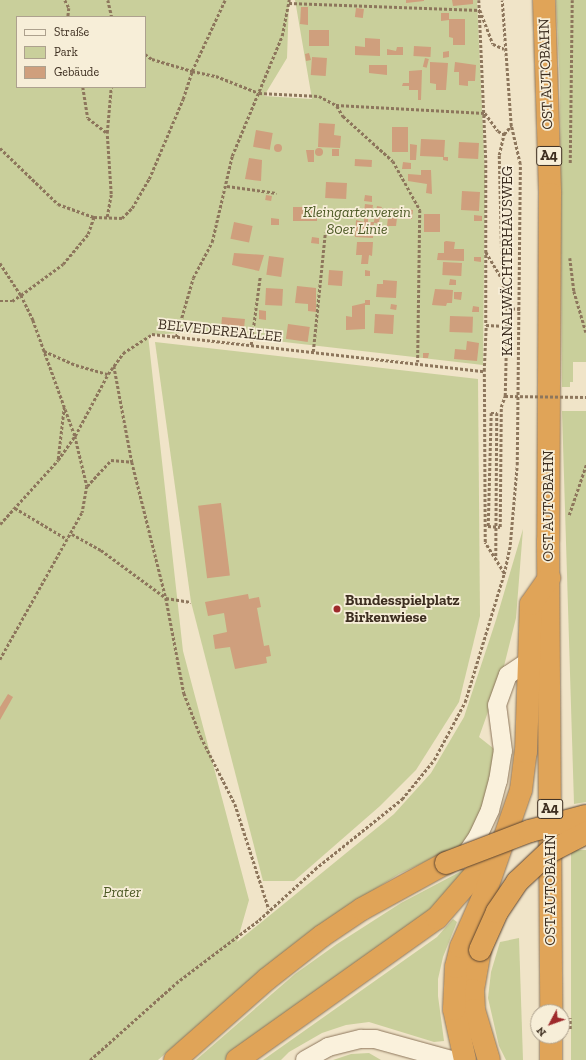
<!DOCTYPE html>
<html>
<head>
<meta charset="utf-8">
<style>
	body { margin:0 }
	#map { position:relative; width:586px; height:1060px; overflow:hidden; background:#f0e4c8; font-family:"Zilla Slab",serif }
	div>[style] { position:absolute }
	.green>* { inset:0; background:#c9cf9b; transform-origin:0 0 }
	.building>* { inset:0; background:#cf9f7d; transform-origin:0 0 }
	.round { border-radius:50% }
	.path>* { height:2.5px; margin-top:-1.25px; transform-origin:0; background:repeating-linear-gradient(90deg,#8d765c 0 3px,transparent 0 5px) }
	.roads { filter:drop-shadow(0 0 1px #8d765c) drop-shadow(0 0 1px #8d765c) }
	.minor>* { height:18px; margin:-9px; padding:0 9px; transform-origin:9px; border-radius:9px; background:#faf1dc }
	.highway>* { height:22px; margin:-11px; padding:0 11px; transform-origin:11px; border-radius:11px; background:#e0a458 }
	.path-bridge>* { height:2.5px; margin-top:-1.25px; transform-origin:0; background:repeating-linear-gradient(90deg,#8d765c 0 3px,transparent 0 5px) }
	.bridges { filter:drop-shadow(0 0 1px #5b4430) drop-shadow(0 0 1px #5b4430) }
	.highway-bridge>* { height:22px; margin:-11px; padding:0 11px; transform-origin:11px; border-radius:11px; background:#e0a458 }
	.dots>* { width:11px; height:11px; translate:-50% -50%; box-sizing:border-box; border:2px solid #f7eed8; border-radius:50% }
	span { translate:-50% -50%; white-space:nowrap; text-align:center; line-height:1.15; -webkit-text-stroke:3.5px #f7eed8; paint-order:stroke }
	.shield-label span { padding:1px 3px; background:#f7eed8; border:1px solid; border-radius:3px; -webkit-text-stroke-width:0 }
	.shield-label { font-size:14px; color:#3d2e20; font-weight:700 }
	.street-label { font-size:15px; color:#3d2e20 }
	.park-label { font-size:15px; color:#4d5a26; font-style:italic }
	.poi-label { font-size:15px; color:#3d2e20; font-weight:700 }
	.left { translate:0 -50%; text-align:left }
	.legend { position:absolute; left:16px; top:16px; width:130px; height:72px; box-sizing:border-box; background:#f7eed8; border:1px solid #ada18e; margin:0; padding:5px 7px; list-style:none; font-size:12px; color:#3d2e20 }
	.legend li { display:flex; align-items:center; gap:8px; height:20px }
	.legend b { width:20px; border:1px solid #ada18e }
	.north { position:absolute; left:530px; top:1004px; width:40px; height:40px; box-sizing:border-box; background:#f7eed8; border:1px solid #ada18e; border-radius:50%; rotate:229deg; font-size:11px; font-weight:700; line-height:16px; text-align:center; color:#3d2e20 }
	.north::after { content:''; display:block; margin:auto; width:14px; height:18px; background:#9e2a2b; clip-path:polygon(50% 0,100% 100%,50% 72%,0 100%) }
</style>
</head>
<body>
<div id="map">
	<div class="green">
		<i style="clip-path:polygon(evenodd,0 0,289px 0,287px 58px,264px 96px,312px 99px,295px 0,477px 0,485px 174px,483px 365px,197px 332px,148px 335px,183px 651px,249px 900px,237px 942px,394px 814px,431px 773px,464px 717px,496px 620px,523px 529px,516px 618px,503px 670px,479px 737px,498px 752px,494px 778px,470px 841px,399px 874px,331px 917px,270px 963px,158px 1060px,0 1060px,0 0,17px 17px,145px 17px,145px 87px,17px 87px,17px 17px)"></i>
		<i style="clip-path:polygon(556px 0,586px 0,586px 362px,573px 362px,573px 382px,570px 382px,570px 387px,562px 387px,560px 87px)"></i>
		<i style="clip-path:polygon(155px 342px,478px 379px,480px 616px,459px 702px,416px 770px,380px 806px,294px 881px,263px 881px,191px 602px)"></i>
		<i style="clip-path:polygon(562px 411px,586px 411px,586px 802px,574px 804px)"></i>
		<i style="left:586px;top:850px;width:210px;height:15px;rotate:90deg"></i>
		<i style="clip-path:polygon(473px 865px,418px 924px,225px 1060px,196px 1060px,295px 974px,337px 944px,401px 903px)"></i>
		<i style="clip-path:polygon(453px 919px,457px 922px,443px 957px,438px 979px,438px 996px,444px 1041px,434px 1042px,369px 1022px,346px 1025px,322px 1033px,289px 1052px,281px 1060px,263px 1060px,437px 937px)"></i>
		<i style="clip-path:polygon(519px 938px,523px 1060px,506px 1060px,499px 1046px,488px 998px,491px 972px,500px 942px)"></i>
		<i style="clip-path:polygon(369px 1053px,381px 1060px,333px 1060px,351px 1054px)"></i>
	</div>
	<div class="building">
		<i style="clip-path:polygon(406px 0,424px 0,424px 1px,406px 3px)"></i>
		<i style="clip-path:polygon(452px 0,473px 0,473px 4px,453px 6px)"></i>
		<i style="clip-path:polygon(301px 7px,308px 7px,308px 25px,300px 24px)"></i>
		<i style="left:356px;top:8px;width:8px;height:9px;rotate:7deg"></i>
		<i style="clip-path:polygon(441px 13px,449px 13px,449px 19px,465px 19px,465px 45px,453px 45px,453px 38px,449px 37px,449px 20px,441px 21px)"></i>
		<i style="left:309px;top:30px;width:20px;height:16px"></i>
		<i style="clip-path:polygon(365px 38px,380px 39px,380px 56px,355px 55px,355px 46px,365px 47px)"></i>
		<i style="left:414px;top:46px;width:17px;height:10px;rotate:3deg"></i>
		<i style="clip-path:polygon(397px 47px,403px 47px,403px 55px,387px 55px,387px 49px,396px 51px)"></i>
		<i style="clip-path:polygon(449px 51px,449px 57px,443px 58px,443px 52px)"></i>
		<i style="clip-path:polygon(309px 53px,311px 60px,306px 61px,305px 54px)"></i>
		<i style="left:312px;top:57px;width:15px;height:18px;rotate:4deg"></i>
		<i style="left:425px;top:58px;width:4px;height:9px;rotate:14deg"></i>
		<i style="clip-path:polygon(430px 62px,448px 63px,446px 90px,436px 90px,436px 84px,430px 83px)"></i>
		<i style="clip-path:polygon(455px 62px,476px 65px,475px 81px,468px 81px,468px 86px,459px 85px,459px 72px,454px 72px)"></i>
		<i style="clip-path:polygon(369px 65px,387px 65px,387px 75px,369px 73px)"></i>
		<i style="clip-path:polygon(422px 70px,421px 100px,418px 100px,418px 90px,409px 90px,409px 86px,402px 86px,403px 83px,409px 83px,409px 71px)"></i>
		<i style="clip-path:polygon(319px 123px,335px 124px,334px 135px,341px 136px,340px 148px,318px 147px)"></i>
		<i style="left:392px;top:127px;width:16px;height:25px"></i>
		<i style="left:256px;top:130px;width:17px;height:17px;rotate:10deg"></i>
		<i style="clip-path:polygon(421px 139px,445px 140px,444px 157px,448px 157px,448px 161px,443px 160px,443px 157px,420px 156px)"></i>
		<i style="left:459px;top:142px;width:20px;height:16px;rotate:3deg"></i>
		<i style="clip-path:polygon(410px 144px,417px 145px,416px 160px,410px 160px)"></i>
		<i class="round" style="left:274px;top:144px;width:8px;height:8px"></i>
		<i class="round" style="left:315px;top:148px;width:8px;height:8px"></i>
		<i style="left:332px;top:149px;width:7px;height:7px"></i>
		<i style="clip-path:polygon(306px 150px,314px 150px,314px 162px,308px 162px)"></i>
		<i style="clip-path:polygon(249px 158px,262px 160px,261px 181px,245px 179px)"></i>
		<i style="left:355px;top:159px;width:17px;height:7px;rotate:3deg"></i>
		<i style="clip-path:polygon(403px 162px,411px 163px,411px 169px,402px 169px)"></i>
		<i style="clip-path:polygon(421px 170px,431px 170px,432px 194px,426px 193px,427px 184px,408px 181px,408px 174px,421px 175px)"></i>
		<i style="left:326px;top:182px;width:21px;height:16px;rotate:3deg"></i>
		<i style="left:462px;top:191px;width:18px;height:19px;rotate:3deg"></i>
		<i style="left:266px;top:195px;width:6px;height:5px;rotate:9deg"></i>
		<i style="clip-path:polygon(365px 195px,372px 196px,372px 202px,364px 201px)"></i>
		<i style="left:365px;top:204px;width:8px;height:7px;rotate:7deg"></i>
		<i style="left:377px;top:206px;width:5px;height:17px;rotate:11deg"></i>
		<i style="left:293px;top:207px;width:24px;height:14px"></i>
		<i style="clip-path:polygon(389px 208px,413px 210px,412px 219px,397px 218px,396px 226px,387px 226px)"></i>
		<i style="left:424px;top:214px;width:16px;height:18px"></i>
		<i style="clip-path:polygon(474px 215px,482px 216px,482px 221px,474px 221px)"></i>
		<i style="clip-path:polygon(271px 218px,279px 219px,279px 225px,271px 225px)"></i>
		<i style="clip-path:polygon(364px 218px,368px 218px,368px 222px,374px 222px,373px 238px,355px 237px,356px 220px,364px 222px)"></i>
		<i style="left:234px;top:222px;width:19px;height:17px;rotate:12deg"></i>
		<i style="clip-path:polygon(312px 237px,319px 238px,319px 244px,311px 243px)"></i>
		<i style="clip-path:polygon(446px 241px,455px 242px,454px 249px,464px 249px,464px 261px,437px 260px,438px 253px,444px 253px,444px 242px)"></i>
		<i style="clip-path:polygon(357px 242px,373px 242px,372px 256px,369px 255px,368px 264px,361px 264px,362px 255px,356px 255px)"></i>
		<i style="clip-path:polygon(234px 253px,264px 255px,259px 271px,232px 265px)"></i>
		<i style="left:269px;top:256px;width:15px;height:19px;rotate:8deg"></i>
		<i style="clip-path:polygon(474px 257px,481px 257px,481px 262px,474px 261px)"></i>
		<i style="left:443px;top:262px;width:19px;height:13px;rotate:3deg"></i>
		<i style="left:329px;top:270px;width:14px;height:15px;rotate:4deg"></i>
		<i style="clip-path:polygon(365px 270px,370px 271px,370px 276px,365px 276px)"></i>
		<i style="clip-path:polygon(450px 279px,456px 280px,456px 285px,449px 285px)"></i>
		<i style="clip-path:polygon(383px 280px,397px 281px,396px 298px,376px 297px,377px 284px,383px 284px)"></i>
		<i style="clip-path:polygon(297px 286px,316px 288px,316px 312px,308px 311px,308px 304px,295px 303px)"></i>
		<i style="left:266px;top:288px;width:17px;height:17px;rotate:3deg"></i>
		<i style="clip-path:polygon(435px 289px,453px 290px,452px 303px,447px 303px,446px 306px,432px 305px)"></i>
		<i style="clip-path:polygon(454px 292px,462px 292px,461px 300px,454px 299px)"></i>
		<i style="clip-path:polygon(365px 300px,370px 300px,370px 305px,365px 305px,365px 329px,346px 330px,346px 316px,352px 317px,352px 306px,365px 303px)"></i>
		<i style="left:391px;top:304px;width:6px;height:5px;rotate:9deg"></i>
		<i style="clip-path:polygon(473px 306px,479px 307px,479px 312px,472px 312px)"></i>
		<i style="clip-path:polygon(259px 310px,266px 311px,266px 320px,259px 319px)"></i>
		<i style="left:375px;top:314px;width:19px;height:19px;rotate:3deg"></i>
		<i style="left:450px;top:316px;width:23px;height:16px;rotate:2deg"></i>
		<i style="left:222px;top:317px;width:23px;height:16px;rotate:5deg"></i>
		<i style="left:288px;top:324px;width:22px;height:15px;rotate:8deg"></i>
		<i style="clip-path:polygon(467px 341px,479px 343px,477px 361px,454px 359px,455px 349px,466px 350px)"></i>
		<i style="clip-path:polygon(423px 353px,429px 353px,428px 358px,423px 358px)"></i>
		<i style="left:221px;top:503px;width:73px;height:23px;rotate:83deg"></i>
		<i style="clip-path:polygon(248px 594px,249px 599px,259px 597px,261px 607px,257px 608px,264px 646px,269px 645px,271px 656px,266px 657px,267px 663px,235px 669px,230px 647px,215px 649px,213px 635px,227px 632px,224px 613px,208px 616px,205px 602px)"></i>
		<i style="clip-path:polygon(8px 694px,13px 697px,0 720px,0 707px)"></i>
	</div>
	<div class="path">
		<i style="left:65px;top:0;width:9px;rotate:63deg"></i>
		<i style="left:69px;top:8px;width:9px;rotate:96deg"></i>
		<i style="left:108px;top:0;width:17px;rotate:77deg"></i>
		<i style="left:479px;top:0;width:160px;rotate:87.5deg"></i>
		<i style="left:486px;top:160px;width:165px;rotate:90deg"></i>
		<i style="left:289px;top:3px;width:191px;rotate:2.1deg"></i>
		<i style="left:480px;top:10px;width:36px;rotate:69deg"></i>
		<i style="left:493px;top:44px;width:12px;rotate:24deg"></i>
		<i style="left:145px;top:54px;width:9px;rotate:36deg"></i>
		<i style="left:152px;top:59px;width:42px;rotate:16.7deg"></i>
		<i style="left:192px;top:71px;width:25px;rotate:12deg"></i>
		<i style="left:216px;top:76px;width:46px;rotate:21.6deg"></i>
		<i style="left:259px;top:93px;width:60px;rotate:2.9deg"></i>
		<i style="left:319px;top:96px;width:19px;rotate:28deg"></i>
		<i style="left:336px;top:105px;width:149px;rotate:3.1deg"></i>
		<i style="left:485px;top:113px;width:22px;rotate:54deg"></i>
		<i style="left:498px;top:131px;width:7px;rotate:27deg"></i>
		<i style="left:83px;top:87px;width:31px;rotate:81deg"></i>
		<i style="left:88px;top:118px;width:24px;rotate:38deg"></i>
		<i style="left:337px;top:106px;width:12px;rotate:59deg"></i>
		<i style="left:343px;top:116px;width:67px;rotate:42deg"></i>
		<i style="left:393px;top:161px;width:56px;rotate:61.1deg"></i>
		<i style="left:420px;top:210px;width:152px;rotate:90.8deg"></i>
		<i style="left:0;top:148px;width:81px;rotate:44deg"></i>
		<i style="left:58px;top:204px;width:38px;rotate:20deg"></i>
		<i style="left:94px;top:217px;width:28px;rotate:2deg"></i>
		<i style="left:122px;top:218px;width:14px;rotate:-45deg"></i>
		<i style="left:132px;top:208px;width:34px;rotate:-60deg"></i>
		<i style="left:149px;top:179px;width:87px;rotate:-67deg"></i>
		<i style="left:183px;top:99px;width:29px;rotate:-72deg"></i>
		<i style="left:192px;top:71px;width:78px;rotate:-65.1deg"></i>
		<i style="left:570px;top:163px;width:163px;rotate:-89.3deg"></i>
		<i style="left:227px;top:186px;width:50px;rotate:8deg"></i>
		<i style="left:107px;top:217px;width:23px;rotate:-80deg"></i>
		<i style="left:111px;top:194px;width:61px;rotate:-93.8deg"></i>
		<i style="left:107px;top:133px;width:46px;rotate:-85deg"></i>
		<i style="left:486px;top:252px;width:31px;rotate:59deg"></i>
		<i style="left:570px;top:258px;width:33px;rotate:83deg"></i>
		<i style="left:574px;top:291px;width:43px;rotate:73.7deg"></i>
		<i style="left:0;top:263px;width:38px;rotate:57deg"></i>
		<i style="left:21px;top:295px;width:28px;rotate:64deg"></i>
		<i style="left:33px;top:320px;width:123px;rotate:70.1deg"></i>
		<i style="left:75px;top:436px;width:51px;rotate:76.5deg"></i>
		<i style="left:87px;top:486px;width:27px;rotate:100deg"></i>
		<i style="left:82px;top:513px;width:168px;rotate:119.2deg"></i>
		<i style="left:0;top:301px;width:12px"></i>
		<i style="left:12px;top:301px;width:11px;rotate:-34deg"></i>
		<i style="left:21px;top:295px;width:52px;rotate:-36.4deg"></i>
		<i style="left:63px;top:264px;width:39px;rotate:-50deg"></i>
		<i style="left:88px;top:234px;width:18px;rotate:-71deg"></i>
		<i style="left:507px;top:308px;width:29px;rotate:-100deg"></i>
		<i style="left:502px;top:279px;width:124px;rotate:-91.4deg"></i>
		<i style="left:499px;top:155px;width:22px;rotate:-77deg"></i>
		<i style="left:504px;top:134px;width:11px;rotate:-49deg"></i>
		<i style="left:176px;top:337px;width:61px;rotate:-73.9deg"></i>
		<i style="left:193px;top:278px;width:41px;rotate:-62.2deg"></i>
		<i style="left:212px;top:242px;width:88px;rotate:-76.9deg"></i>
		<i style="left:232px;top:156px;width:130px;rotate:-67.4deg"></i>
		<i style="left:282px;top:36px;width:37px;rotate:-79deg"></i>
		<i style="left:251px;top:345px;width:69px;rotate:-82.5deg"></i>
		<i style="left:44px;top:351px;width:35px;rotate:24deg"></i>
		<i style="left:76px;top:365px;width:33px;rotate:16deg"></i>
		<i style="left:313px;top:352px;width:120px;rotate:-84.2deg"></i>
		<i style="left:114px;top:366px;width:98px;rotate:79.4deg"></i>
		<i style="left:132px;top:462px;width:140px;rotate:76deg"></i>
		<i style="left:166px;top:598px;width:97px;rotate:79.3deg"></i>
		<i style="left:184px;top:693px;width:47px;rotate:68.9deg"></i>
		<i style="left:201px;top:737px;width:75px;rotate:63.1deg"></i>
		<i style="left:235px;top:804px;width:110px;rotate:72.1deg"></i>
		<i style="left:505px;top:396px;width:88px;rotate:-88.7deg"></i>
		<i style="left:507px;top:308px;width:13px;rotate:4deg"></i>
		<i style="left:58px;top:459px;width:52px;rotate:-83.4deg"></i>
		<i style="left:87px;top:486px;width:35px;rotate:-47deg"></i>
		<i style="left:111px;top:460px;width:21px;rotate:5deg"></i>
		<i style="left:15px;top:508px;width:61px;rotate:30.8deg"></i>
		<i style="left:569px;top:515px;width:53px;rotate:-71.2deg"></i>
		<i style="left:0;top:524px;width:86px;rotate:-47.8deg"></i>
		<i style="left:58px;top:460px;width:29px;rotate:-55deg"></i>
		<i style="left:75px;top:436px;width:70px;rotate:-62deg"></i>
		<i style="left:108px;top:374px;width:26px;rotate:-54deg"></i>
		<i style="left:123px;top:353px;width:35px;rotate:-33deg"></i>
		<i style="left:152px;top:334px;width:334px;rotate:6.4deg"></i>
		<i style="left:488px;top:526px;width:113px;rotate:-88.5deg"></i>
		<i style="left:491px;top:413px;width:6px"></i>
		<i style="left:497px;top:413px;width:146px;rotate:90.4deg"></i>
		<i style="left:72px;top:534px;width:33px;rotate:29deg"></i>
		<i style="left:101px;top:550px;width:81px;rotate:36.4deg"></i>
		<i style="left:166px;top:598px;width:25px;rotate:9deg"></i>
		<i style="left:504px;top:573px;width:36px;rotate:-122deg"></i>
		<i style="left:485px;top:542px;width:171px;rotate:-90.3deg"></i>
		<i style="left:484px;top:371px;width:46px;rotate:-87.5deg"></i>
		<i style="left:486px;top:325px;width:20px;rotate:3deg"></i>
		<i style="left:570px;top:1029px;width:11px;rotate:-90deg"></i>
		<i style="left:90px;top:1060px;width:115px;rotate:-41.8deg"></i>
		<i style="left:176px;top:983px;width:104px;rotate:-37.2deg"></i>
		<i style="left:259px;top:920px;width:76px;rotate:-42.3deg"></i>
		<i style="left:315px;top:869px;width:112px;rotate:-38.8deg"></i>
		<i style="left:402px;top:799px;width:50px;rotate:-50.6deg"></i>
		<i style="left:434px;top:760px;width:66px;rotate:-61.9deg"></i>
		<i style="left:465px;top:702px;width:134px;rotate:-73.1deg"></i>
		<i style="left:504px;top:574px;width:30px;rotate:-78deg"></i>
		<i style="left:510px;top:545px;width:80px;rotate:-85deg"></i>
		<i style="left:517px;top:465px;width:301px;rotate:-89.4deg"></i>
		<i style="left:520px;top:164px;width:39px;rotate:-103deg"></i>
		<i style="left:511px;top:126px;width:126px;rotate:-94.1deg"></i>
	</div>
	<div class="roads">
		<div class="minor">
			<i style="left:462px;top:860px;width:29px;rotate:-56deg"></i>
			<i style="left:478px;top:836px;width:29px;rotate:-65deg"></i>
			<i style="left:490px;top:810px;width:30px;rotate:-75deg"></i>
			<i style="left:498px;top:781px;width:30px;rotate:-81deg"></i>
			<i style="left:503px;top:751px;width:46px;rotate:-97.4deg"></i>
			<i style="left:497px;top:705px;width:32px;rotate:-70deg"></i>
			<i style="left:508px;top:675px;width:23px;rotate:-34deg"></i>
			<i style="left:305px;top:1060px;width:26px;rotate:-29deg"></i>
			<i style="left:328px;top:1047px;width:34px;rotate:-14deg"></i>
			<i style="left:361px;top:1039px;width:14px"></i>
			<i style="left:375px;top:1039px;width:79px;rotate:15.4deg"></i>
		</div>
		<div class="highway">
			<i style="left:544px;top:0;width:194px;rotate:88.2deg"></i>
			<i style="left:550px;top:194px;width:347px;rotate:90.3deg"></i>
			<i style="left:548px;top:541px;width:471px;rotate:89.6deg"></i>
			<i style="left:480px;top:950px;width:41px;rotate:99.9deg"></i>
			<i style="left:473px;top:990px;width:20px;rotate:87deg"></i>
			<i style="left:474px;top:1010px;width:52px;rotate:73.3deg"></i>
			<i style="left:175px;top:1060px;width:123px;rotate:-41.4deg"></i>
			<i style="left:267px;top:979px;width:70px;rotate:-38deg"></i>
			<i style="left:322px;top:936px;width:48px;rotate:-34deg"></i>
			<i style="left:362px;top:909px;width:96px;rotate:-28.7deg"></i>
			<i style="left:237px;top:1060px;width:245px;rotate:-35.4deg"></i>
			<i style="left:437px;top:918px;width:90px;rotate:-49.1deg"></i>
			<i style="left:465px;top:1060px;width:52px;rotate:-102.2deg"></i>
			<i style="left:454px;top:1009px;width:42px;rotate:-87.3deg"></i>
			<i style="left:456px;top:967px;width:21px;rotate:-76deg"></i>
			<i style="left:461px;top:947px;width:64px;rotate:-66.2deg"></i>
			<i style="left:487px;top:888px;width:104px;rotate:-70.9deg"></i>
			<i style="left:521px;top:790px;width:38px;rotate:-83deg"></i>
			<i style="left:526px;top:752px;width:148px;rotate:-88.1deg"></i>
			<i style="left:531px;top:604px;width:32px;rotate:-55deg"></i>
			<i style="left:551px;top:1060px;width:24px;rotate:-90deg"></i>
		</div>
	</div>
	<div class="path-bridge">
		<i style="left:488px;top:526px;width:12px;rotate:5deg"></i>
		<i style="left:500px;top:527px;width:120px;rotate:-89.5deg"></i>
		<i style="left:501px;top:407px;width:12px;rotate:-70deg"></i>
		<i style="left:505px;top:396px;width:81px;rotate:0.7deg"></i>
	</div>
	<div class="bridges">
		<div class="highway-bridge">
			<i style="left:446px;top:863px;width:90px;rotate:-20.9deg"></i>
			<i style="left:530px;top:831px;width:58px;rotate:-15deg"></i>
			<i style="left:480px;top:950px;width:42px;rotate:-65.9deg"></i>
			<i style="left:497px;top:912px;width:36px;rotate:-56deg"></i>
			<i style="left:517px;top:882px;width:44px;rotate:-43.2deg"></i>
			<i style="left:549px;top:852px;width:42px;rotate:-27.2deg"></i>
		</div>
	</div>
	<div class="dots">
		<i style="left:337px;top:609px;background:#9e2a2b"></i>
	</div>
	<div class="shield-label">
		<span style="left:549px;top:156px">A4</span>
		<span style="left:550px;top:809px">A4</span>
	</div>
	<div class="street-label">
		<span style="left:546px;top:74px;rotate:-92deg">OST AUTOBAHN</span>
		<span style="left:508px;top:261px;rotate:-90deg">KANALWÄCHTERHAUSWEG</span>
		<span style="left:220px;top:331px;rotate:6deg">BELVEDEREALLEE</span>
		<span style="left:549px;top:506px;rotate:-90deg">OST AUTOBAHN</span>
		<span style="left:551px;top:890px;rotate:-90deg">OST AUTOBAHN</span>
	</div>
	<div class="park-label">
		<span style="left:357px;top:221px">Kleingartenverein<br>80er Linie</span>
		<span style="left:122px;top:893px">Prater</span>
	</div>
	<div class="poi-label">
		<span class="left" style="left:345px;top:609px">Bundesspielplatz<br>Birkenwiese</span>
	</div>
	<ul class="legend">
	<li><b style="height:5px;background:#faf1dc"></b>Straße</li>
	<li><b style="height:11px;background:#c9cf9b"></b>Park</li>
	<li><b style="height:11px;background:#cf9f7d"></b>Gebäude</li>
	</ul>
	<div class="north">N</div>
</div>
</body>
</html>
